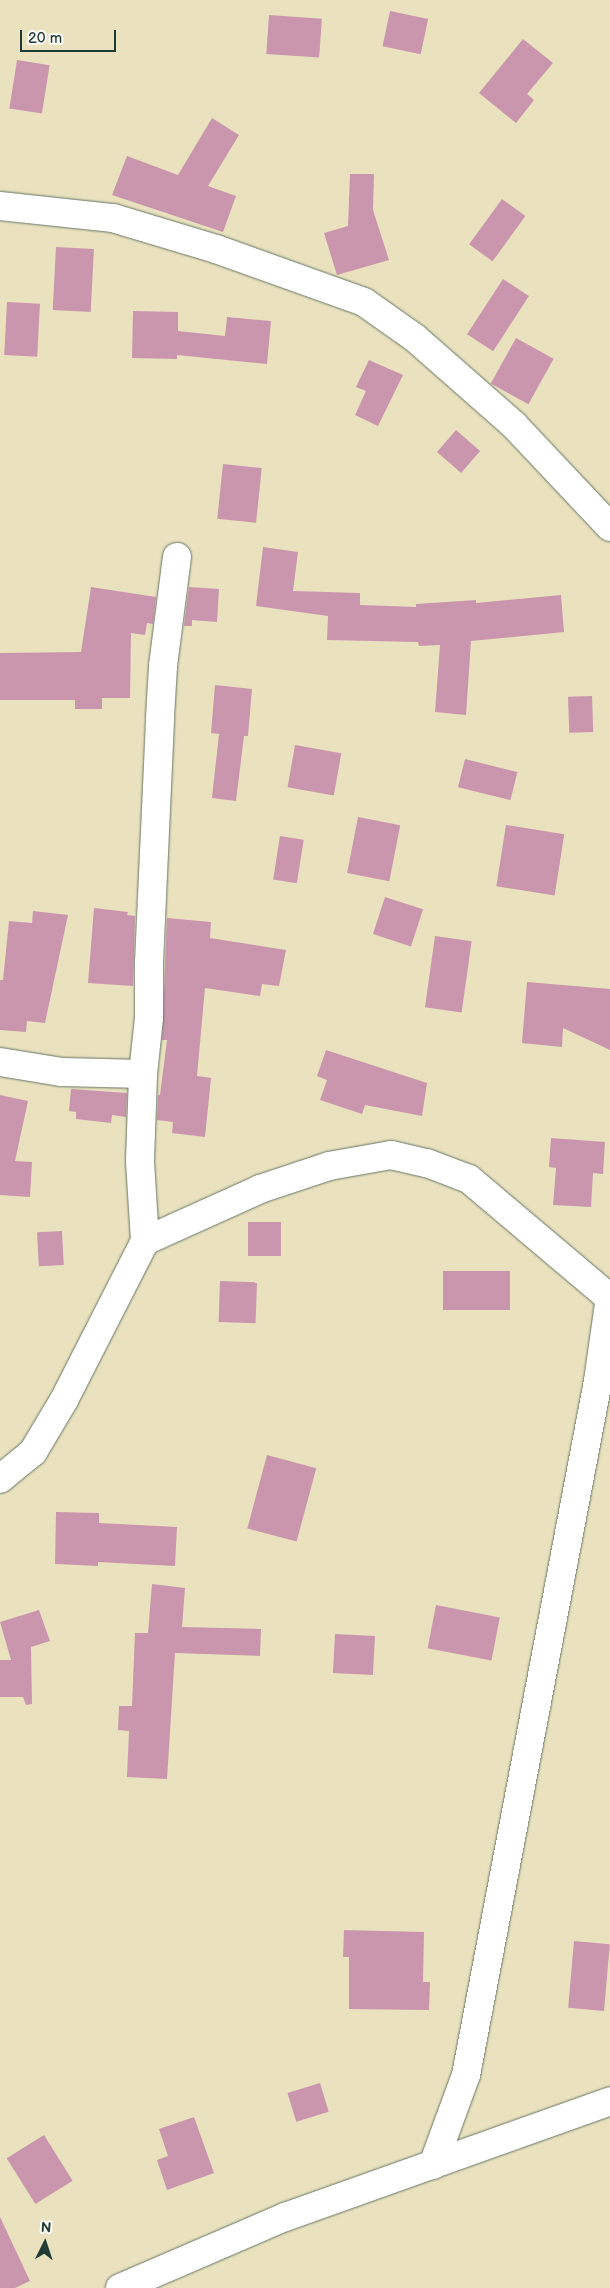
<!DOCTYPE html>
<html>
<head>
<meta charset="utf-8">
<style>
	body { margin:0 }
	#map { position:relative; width:610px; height:2288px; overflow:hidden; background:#eae2bf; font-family:"Balsamiq Sans",sans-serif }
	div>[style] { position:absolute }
	.building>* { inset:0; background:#ca96ae; transform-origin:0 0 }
	.roads { filter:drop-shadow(0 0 1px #667765) drop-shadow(0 0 1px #667765) }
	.minor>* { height:28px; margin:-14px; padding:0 14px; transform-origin:14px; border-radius:14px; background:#fff }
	span { translate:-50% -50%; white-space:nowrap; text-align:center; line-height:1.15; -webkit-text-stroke:4.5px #fdfcf7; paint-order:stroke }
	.north { position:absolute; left:20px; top:2218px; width:50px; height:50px; -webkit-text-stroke:4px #fdfcf7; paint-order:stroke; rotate:4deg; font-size:14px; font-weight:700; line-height:20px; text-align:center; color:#1f3d34 }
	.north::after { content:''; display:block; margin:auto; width:18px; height:22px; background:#1f3d34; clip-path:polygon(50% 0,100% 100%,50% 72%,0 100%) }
	.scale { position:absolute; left:20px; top:30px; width:96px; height:22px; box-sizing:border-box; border:2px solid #1f3d34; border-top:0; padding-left:6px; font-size:15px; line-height:18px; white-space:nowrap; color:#1f3d34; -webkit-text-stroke:4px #fdfcf7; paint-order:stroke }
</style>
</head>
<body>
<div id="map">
	<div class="building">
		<i style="left:390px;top:11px;width:39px;height:36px;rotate:12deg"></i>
		<i style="left:269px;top:15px;width:53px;height:39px;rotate:4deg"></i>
		<i style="clip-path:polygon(523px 39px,553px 63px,527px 94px,534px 100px,516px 123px,479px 93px)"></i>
		<i style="left:17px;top:60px;width:33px;height:49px;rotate:9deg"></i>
		<i style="clip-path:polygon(212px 118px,239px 135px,208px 186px,236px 196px,223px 232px,112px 195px,127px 156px,178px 175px)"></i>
		<i style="clip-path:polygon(350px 174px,374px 174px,373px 210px,389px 260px,337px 275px,324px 233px,348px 226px)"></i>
		<i style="left:502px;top:199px;width:29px;height:56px;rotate:36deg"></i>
		<i style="left:56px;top:247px;width:38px;height:63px;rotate:3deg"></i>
		<i style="left:503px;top:279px;width:31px;height:66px;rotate:33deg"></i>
		<i style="left:7px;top:302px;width:33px;height:53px;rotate:3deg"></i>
		<i style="clip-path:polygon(133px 311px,178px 312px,178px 331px,225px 336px,227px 317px,271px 321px,267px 364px,177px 355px,177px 359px,132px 358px)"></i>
		<i style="left:516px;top:338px;width:43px;height:52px;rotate:29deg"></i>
		<i style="clip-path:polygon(369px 360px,403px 375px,378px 426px,355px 415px,366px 391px,356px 387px)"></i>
		<i style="left:456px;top:430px;width:32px;height:29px;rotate:41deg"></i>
		<i style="left:223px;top:464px;width:39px;height:55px;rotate:6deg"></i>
		<i style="clip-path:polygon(263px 547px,298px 552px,293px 591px,360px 593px,360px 605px,416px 607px,416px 604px,476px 600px,476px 603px,561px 595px,564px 632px,471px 641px,466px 715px,435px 712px,440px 645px,419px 646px,418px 642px,327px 640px,328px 616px,256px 606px)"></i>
		<i style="clip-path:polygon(91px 587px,156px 597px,153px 624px,147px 623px,145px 635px,131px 633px,130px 698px,102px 698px,102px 709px,75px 709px,75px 700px,0 700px,0 653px,81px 652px)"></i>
		<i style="clip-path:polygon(189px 587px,219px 589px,217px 622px,192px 620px,192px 626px,184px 626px)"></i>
		<i style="clip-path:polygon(215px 685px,252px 689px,248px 736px,244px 736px,236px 801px,212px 798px,219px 734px,211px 733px)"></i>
		<i style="left:592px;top:696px;width:36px;height:24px;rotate:88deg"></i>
		<i style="left:295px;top:745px;width:47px;height:43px;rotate:10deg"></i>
		<i style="left:465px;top:759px;width:54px;height:29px;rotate:14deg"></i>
		<i style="left:358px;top:817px;width:43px;height:57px;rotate:11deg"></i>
		<i style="left:506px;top:825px;width:59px;height:62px;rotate:9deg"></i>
		<i style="left:280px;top:836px;width:24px;height:44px;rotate:9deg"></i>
		<i style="left:385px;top:897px;width:40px;height:39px;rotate:18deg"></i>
		<i style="clip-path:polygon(94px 908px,128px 912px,127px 915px,135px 916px,133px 986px,88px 983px)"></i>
		<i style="clip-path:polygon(33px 911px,68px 915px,45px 1023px,27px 1021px,26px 1032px,0 1030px,0 980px,3px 980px,9px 921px,32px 923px)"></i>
		<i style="clip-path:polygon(167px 918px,211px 922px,210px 938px,286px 950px,279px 986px,262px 984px,260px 996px,205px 988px,197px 1076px,211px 1078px,205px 1137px,172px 1133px,173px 1122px,157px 1120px,158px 1095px,160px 1095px,167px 1040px,162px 1040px)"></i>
		<i style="left:435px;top:936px;width:37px;height:72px;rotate:8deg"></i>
		<i style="clip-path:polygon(527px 982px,610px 989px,610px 1050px,563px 1028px,562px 1047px,522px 1043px)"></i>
		<i style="clip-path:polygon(326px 1050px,427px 1083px,422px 1116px,365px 1105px,362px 1114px,320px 1100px,327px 1080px,317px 1076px)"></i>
		<i style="clip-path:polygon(71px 1089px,127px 1093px,126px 1117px,112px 1115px,111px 1123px,76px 1119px,76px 1112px,69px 1111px)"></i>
		<i style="clip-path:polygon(0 1095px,28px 1101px,15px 1161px,32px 1162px,30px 1197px,0 1195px)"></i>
		<i style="clip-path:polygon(551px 1138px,605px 1142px,603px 1174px,593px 1173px,591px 1207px,553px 1205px,556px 1168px,549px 1167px)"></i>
		<i style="left:248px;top:1222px;width:33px;height:34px"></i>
		<i style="left:62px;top:1231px;width:34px;height:25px;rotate:87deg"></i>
		<i style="left:443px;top:1271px;width:67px;height:39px"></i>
		<i style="left:220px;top:1281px;width:37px;height:41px;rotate:2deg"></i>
		<i style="left:267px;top:1455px;width:51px;height:76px;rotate:15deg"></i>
		<i style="clip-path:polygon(56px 1512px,99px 1513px,99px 1523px,177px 1527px,175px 1566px,98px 1562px,98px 1566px,55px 1564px)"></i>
		<i style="clip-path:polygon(152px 1584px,185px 1588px,182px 1627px,261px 1629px,260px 1656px,175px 1653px,167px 1779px,127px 1777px,129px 1731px,118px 1730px,119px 1706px,132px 1706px,135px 1633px,148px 1633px)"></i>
		<i style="left:436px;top:1605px;width:65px;height:44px;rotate:11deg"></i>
		<i style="clip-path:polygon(39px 1610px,50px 1641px,31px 1647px,32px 1704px,26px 1705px,23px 1697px,0 1697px,0 1660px,11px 1660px,0 1622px)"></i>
		<i style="left:335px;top:1634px;width:40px;height:39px;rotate:3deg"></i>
		<i style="clip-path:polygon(344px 1930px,424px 1932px,423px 1982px,430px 1982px,429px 2010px,349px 2009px,349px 1957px,343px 1957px)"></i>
		<i style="left:574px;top:1941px;width:36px;height:67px;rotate:5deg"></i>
		<i style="left:320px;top:2083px;width:30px;height:34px;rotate:73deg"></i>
		<i style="clip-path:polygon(194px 2117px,214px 2173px,167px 2190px,157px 2160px,168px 2156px,159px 2129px)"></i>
		<i style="left:44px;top:2135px;width:54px;height:44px;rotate:58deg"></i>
		<i style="clip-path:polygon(0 2217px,30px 2281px,15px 2288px,0 2288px)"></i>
	</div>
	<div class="roads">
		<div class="minor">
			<i style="left:0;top:206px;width:114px;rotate:6.1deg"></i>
			<i style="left:113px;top:218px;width:108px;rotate:16.8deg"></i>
			<i style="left:216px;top:249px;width:157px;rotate:19.7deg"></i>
			<i style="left:364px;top:302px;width:62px;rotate:35.2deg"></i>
			<i style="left:415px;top:338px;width:132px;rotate:41.3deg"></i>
			<i style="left:514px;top:425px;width:140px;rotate:46.7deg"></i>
			<i style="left:0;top:1062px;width:63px;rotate:9.2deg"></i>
			<i style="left:62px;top:1072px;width:81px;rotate:1.4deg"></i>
			<i style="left:145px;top:1241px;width:126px;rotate:-24.3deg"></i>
			<i style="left:260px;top:1189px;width:73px;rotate:-18.4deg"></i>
			<i style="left:329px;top:1166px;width:63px;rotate:-10.1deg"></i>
			<i style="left:391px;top:1155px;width:37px;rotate:13deg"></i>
			<i style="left:427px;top:1163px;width:45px;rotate:20.9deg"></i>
			<i style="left:469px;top:1179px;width:185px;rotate:40.2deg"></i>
			<i style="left:0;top:1479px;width:43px;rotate:-39.3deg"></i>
			<i style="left:33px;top:1452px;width:61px;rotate:-59.2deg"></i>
			<i style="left:64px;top:1400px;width:178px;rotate:-63deg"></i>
			<i style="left:145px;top:1241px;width:80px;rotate:-93.6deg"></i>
			<i style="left:140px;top:1161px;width:87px;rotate:-88deg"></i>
			<i style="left:143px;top:1074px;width:56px;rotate:-83.9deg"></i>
			<i style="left:149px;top:1018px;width:55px;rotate:-90deg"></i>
			<i style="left:149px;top:963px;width:246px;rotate:-87.4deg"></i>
			<i style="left:160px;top:717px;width:51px;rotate:-86.6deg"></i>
			<i style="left:163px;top:666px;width:110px;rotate:-82.7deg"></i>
			<i style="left:433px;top:2165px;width:96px;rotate:-69.9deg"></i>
			<i style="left:466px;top:2075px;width:706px;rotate:-79.23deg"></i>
			<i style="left:598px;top:1381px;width:85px;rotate:-81.9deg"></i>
			<i style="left:120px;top:2288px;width:180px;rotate:-23.3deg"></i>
			<i style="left:285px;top:2217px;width:345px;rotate:-19.6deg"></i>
		</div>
	</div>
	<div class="north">N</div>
	<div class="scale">20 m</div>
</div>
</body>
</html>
